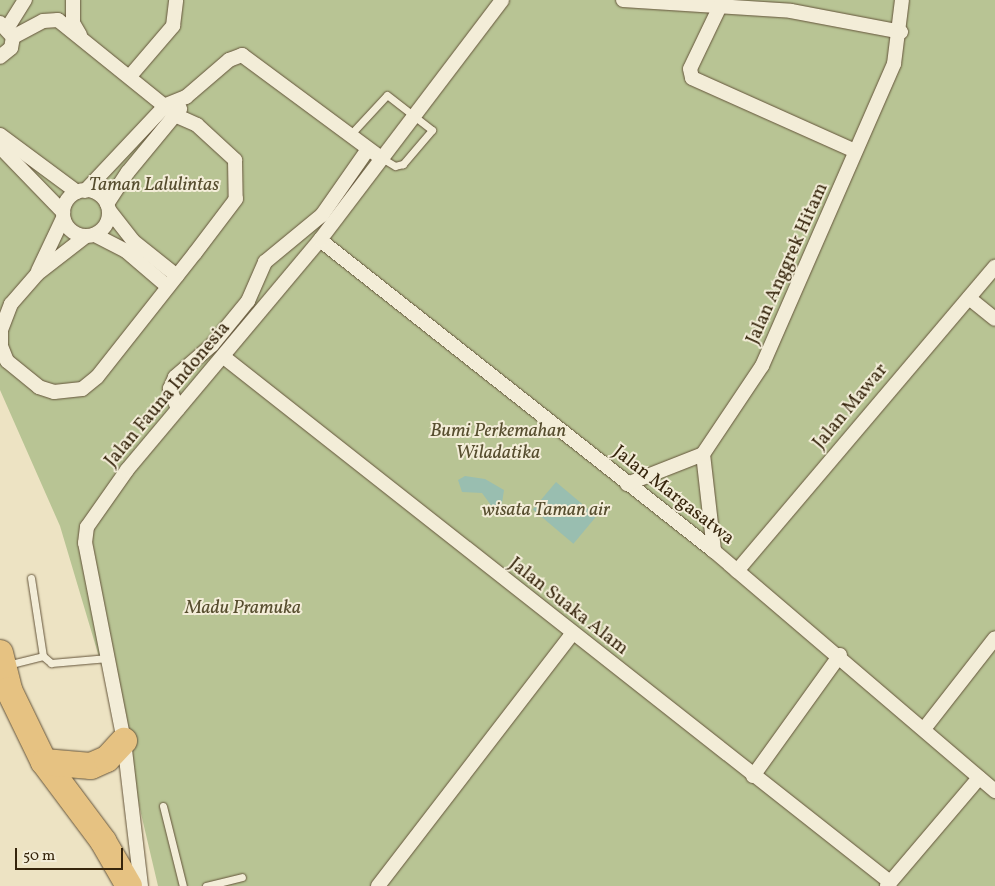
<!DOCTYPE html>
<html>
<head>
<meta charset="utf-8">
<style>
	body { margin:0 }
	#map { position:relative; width:995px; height:886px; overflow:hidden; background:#ede3c3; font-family:Vollkorn,serif }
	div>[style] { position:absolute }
	.green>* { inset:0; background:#b8c494 }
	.water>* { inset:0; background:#99beb0; transform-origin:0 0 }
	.roads { filter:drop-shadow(0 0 1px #64543a) drop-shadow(0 0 1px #64543a) }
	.lane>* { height:7px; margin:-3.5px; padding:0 3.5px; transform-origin:3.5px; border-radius:3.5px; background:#f3edd8 }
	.street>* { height:14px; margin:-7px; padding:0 7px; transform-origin:7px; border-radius:7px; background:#f3edd8 }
	.street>.ring { margin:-7px; padding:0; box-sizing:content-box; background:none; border:14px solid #f3edd8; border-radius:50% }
	.highway>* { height:26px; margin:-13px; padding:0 13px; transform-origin:13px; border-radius:13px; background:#e6c282 }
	span { translate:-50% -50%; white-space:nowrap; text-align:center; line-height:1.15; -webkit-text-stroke:4px #f3edd8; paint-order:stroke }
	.park-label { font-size:19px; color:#564d2e; font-style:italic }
	.street-label { font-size:19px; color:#36250c }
	.scale { position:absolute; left:15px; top:848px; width:108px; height:22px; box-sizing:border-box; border:2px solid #36250c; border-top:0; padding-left:6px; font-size:15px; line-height:18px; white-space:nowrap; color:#36250c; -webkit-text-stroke:4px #f3edd8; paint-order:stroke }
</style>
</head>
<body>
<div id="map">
	<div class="green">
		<i style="clip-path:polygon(0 0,995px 0,995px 886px,158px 886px,124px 741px,60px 526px,0 390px)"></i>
	</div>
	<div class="water">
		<i style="clip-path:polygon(465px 476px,485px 479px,504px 490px,501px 510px,493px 508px,482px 493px,462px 492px,458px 480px)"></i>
		<i style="left:556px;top:482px;width:53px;height:36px;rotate:40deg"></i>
	</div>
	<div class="roads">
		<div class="lane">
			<i style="left:350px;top:135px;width:54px;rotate:-47.2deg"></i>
			<i style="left:387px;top:95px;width:57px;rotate:37.9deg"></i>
			<i style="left:432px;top:130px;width:45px;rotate:130.5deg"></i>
			<i style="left:403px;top:164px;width:8px;rotate:166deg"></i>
			<i style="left:395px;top:166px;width:17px;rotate:-149deg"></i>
			<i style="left:31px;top:578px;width:79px;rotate:81.3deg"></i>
			<i style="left:43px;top:656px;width:11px;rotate:41deg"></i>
			<i style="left:51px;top:663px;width:57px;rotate:-5deg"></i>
			<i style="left:7px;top:665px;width:37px;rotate:-14deg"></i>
			<i style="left:163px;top:806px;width:82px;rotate:76deg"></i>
			<i style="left:206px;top:886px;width:37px;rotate:-14deg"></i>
		</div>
		<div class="street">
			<i style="left:73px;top:0;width:23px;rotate:90deg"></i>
			<i style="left:73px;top:23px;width:14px;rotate:60deg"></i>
			<i style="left:623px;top:0;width:168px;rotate:3.7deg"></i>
			<i style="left:791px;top:11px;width:112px;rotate:10.8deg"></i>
			<i style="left:723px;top:0;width:76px;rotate:115.6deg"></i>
			<i style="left:690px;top:69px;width:9px;rotate:77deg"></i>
			<i style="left:692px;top:78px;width:179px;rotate:24.1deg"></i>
			<i style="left:0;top:23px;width:19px;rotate:47deg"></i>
			<i style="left:13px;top:37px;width:11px;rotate:100deg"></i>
			<i style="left:11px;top:48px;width:14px;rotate:141deg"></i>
			<i style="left:8px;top:27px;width:32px;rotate:-58deg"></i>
			<i style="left:13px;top:37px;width:34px;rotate:-28deg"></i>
			<i style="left:43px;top:21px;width:15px;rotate:-4deg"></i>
			<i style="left:58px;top:20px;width:153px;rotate:38.9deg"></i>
			<i style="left:177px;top:116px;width:22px;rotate:24deg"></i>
			<i style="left:197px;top:125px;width:52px;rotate:42.6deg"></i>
			<i style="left:235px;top:160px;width:39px;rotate:89deg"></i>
			<i style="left:236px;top:199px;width:68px;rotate:127.2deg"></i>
			<i style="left:195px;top:253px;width:158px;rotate:128.3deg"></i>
			<i style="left:97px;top:377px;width:19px;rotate:141deg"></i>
			<i style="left:82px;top:389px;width:28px;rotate:174deg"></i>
			<i style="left:54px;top:392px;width:16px;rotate:-162deg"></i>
			<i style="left:39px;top:387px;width:41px;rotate:-140.9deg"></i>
			<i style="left:7px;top:361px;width:16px;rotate:-112deg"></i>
			<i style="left:1px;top:346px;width:16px;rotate:-90deg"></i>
			<i style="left:1px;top:330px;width:28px;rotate:-69deg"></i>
			<i style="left:11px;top:304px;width:40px;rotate:-49deg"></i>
			<i style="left:37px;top:274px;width:62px;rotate:-37.8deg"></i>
			<i style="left:131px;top:75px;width:65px;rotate:-49.4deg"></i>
			<i style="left:173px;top:26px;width:26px;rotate:-83deg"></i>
			<i style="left:0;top:135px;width:96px;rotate:36.5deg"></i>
			<i style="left:0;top:147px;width:91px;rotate:45.9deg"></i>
			<i class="ring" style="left:63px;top:190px;width:32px;height:32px"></i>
			<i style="left:85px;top:191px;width:118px;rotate:-46.7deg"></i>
			<i style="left:166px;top:105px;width:22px;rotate:-22deg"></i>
			<i style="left:186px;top:97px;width:57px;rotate:-40.7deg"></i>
			<i style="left:229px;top:60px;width:14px;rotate:-21deg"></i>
			<i style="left:242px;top:55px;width:172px;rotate:36.5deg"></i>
			<i style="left:107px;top:204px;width:38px;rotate:-57deg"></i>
			<i style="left:128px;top:172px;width:82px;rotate:-50.5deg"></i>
			<i style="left:109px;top:210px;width:39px;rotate:52deg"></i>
			<i style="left:133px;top:241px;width:56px;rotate:38.5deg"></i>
			<i style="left:95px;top:235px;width:35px;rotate:27deg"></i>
			<i style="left:126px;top:251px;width:55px;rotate:40.6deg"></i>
			<i style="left:320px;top:240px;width:502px;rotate:38.29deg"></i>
			<i style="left:714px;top:551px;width:370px;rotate:40.5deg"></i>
			<i style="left:38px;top:271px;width:59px;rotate:-64.7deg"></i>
			<i style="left:969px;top:298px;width:33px;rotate:39deg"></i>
			<i style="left:225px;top:358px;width:847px;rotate:38.24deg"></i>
			<i style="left:178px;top:409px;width:22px;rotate:-112deg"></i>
			<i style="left:170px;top:389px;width:13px;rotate:-67deg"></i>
			<i style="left:175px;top:377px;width:49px;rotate:-40.9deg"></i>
			<i style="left:212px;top:345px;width:57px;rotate:-50.7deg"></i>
			<i style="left:248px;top:301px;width:43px;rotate:-66.4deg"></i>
			<i style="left:265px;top:262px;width:74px;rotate:-39.5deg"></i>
			<i style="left:322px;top:215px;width:80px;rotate:-55.1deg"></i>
			<i style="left:703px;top:454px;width:98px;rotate:83.5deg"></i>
			<i style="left:627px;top:484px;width:82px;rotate:-21.5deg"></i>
			<i style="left:703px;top:454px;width:106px;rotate:-56.2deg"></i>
			<i style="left:762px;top:366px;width:330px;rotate:-66.4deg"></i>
			<i style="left:894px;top:64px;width:64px;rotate:-82.9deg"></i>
			<i style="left:737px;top:571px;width:399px;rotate:-49.7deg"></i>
			<i style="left:924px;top:729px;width:115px;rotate:-52deg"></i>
			<i style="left:753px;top:776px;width:149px;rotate:-54.3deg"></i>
			<i style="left:141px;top:886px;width:146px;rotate:-96.7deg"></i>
			<i style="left:124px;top:741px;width:202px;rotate:-101.1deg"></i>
			<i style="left:85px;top:543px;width:16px;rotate:-83deg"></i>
			<i style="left:87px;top:527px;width:70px;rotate:-54.9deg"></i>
			<i style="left:127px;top:470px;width:300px;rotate:-50deg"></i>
			<i style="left:320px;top:240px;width:301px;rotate:-52.8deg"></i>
			<i style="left:378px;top:886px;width:318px;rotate:-52.4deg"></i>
			<i style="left:887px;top:886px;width:142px;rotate:-49.6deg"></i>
		</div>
		<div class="highway">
			<i style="left:0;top:653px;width:38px;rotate:76deg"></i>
			<i style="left:9px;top:690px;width:80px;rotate:64.1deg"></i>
			<i style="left:44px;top:762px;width:99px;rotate:53.2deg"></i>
			<i style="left:103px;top:841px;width:52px;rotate:60deg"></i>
			<i style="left:44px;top:762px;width:47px;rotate:4.9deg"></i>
			<i style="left:91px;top:766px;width:17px;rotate:-24deg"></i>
			<i style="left:107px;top:759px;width:25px;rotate:-47deg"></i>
		</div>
	</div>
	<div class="park-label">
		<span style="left:154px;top:186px">Taman Lalulintas</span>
		<span style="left:498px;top:443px">Bumi Perkemahan<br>Wiladatika</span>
		<span style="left:546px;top:511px">wisata Taman air</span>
		<span style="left:243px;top:609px">Madu Pramuka</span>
	</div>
	<div class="street-label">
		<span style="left:788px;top:264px;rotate:-66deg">Jalan Anggrek Hitam</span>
		<span style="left:168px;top:395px;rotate:-50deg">Jalan Fauna Indonesia</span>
		<span style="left:851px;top:407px;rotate:-50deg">Jalan Mawar</span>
		<span style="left:673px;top:496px;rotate:38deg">Jalan Margasatwa</span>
		<span style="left:568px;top:607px;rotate:38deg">Jalan Suaka Alam</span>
	</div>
	<div class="scale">50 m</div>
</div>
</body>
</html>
